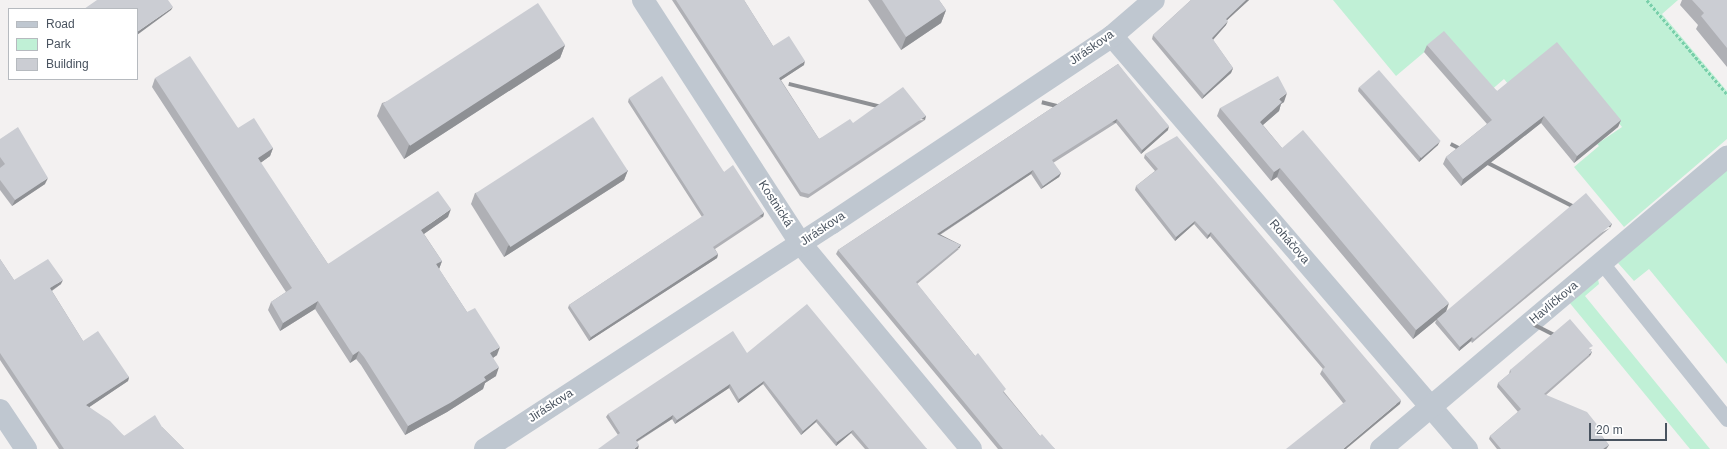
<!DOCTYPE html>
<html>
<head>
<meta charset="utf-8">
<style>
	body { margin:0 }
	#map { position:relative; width:1727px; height:449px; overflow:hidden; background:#f3f1f1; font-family:Helvetica,sans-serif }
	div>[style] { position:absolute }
	.green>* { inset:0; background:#c0f0d6 }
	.path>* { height:2.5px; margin-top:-1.25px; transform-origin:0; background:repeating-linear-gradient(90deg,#78cfaa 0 3px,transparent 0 5px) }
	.service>* { height:15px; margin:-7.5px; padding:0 7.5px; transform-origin:7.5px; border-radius:7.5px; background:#bfc7d0 }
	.minor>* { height:22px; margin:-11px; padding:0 11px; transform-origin:11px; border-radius:11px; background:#bfc7d0 }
	.wall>* { inset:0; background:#afb0b5 }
	.shaded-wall>* { inset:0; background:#8e9094; transform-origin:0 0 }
	.building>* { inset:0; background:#cbcdd3; transform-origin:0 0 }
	span { translate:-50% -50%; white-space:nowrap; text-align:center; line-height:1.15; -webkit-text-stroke:4px #fff; paint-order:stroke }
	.street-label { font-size:12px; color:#49535f }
	.legend { position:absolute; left:8px; top:8px; width:130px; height:72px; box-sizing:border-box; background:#fff; border:1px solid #b6babf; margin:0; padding:5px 7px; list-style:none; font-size:12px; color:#49535f }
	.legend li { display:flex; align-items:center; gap:8px; height:20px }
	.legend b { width:20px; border:1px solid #b6babf }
	.scale { position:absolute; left:1589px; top:423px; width:78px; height:18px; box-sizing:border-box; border:2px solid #49535f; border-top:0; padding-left:5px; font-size:12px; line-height:14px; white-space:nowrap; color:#49535f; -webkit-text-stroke:3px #fff; paint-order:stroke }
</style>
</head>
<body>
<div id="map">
	<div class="green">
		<i style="clip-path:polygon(1333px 0,1678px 0,1662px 14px,1727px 91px,1727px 139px,1624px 227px,1574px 167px,1599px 146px,1597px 144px,1622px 127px,1555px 46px,1508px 84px,1504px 79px,1489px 92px,1441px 38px,1396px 76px)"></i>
		<i style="clip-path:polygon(1727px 158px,1727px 364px,1649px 269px,1634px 281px,1618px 263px)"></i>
		<i style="clip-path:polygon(1598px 279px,1599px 284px,1585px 296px,1710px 449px,1690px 449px,1564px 296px)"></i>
	</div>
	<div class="path">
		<i style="left:1647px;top:0;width:123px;rotate:49.6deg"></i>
	</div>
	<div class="service">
		<i style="left:1602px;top:263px;width:200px;rotate:51.3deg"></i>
	</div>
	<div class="minor">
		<i style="left:643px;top:0;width:291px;rotate:57.1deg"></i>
		<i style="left:801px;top:244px;width:266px;rotate:50.3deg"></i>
		<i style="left:1112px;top:36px;width:545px;rotate:49.32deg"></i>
		<i style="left:0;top:410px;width:47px;rotate:56.3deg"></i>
		<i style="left:485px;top:449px;width:414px;rotate:-33.1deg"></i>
		<i style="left:832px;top:223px;width:337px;rotate:-33.7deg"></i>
		<i style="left:1112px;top:36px;width:55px;rotate:-40.6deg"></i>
		<i style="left:1381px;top:449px;width:453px;rotate:-40.2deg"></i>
	</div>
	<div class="wall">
		<i style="clip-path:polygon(672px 0,744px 0,773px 46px,804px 65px,781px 80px,819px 139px,853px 123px,925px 120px,808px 198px,800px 196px)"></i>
		<i style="clip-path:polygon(868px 0,939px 0,946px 10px,941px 23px,901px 50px)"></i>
		<i style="clip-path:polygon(1191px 0,1249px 0,1227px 20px,1226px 25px,1213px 40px,1233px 68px,1231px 73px,1202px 99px,1152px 39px,1153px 35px)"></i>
		<i style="clip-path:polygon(1682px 0,1727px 0,1727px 67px,1696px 29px,1698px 25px,1680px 5px)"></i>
		<i style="clip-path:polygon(565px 45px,560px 58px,404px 159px,377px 116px,382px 103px)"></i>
		<i style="clip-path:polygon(1427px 45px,1497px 91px,1621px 120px,1618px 127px,1574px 163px,1541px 123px,1461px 186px,1443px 164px,1446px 157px,1487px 124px,1424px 52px)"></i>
		<i style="clip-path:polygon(1118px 64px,1168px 130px,1141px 154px,1116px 123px,1053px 163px,1061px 173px,1059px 177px,1041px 189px,1031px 174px,940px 235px,959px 249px,917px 284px,1005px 393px,1040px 436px,1055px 449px,998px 449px,836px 254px,838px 250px)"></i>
		<i style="clip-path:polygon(155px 78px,238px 128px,273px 148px,270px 156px,260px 163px,328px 264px,448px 217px,424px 234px,442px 261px,439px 269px,467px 312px,497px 355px,493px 358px,496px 376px,485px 383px,483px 389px,447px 412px,405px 435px,361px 365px,356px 359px,350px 363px,315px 309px,280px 331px,268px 310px,271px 302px,286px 292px,152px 87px)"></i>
		<i style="clip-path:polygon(1359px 87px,1438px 145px,1419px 162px,1358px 91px)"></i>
		<i style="clip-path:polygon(629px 98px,724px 172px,764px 213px,763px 217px,715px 249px,718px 254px,717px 258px,589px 341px,568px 308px,569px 305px,702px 217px,628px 102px)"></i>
		<i style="clip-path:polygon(1284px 102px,1281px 104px,1279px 111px,1263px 125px,1282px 148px,1446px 312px,1610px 228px,1472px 343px,1471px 341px,1459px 351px,1435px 323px,1437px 319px,1413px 339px,1277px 177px,1271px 181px,1217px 116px,1220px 108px)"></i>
		<i style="clip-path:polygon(0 139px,45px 184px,12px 206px,0 190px)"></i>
		<i style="clip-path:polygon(1145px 154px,1400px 404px,1343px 403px,1320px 374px,1322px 370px,1323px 369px,1210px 236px,1207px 239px,1194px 224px,1175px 241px,1135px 190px,1136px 186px,1155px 171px,1144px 158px)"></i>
		<i style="clip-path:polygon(628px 170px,624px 180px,504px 257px,471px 204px,475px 193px)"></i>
		<i style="clip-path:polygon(0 259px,14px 280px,61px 284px,52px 291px,83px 341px,129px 377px,128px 381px,89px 407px,124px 436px,162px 427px,184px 449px,59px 449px,0 360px)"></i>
		<i style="clip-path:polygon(1592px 349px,1591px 350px,1590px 356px,1546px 395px,1602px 436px,1609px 445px,1607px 448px,1606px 449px,1497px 449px,1489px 439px,1490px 436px,1518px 412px,1497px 387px,1498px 383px,1509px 374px,1510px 370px)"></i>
		<i style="clip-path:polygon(747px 353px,927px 449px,865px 449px,851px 433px,836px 446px,816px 422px,801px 435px,763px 384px,738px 403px,729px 388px,675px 424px,672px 419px,637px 442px,618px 435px,606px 417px,608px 414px)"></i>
	</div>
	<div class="shaded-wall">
		<i style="clip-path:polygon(1246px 0,1249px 0,1224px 23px,1226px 19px)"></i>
		<i style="clip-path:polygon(173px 7px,171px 10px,137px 35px,137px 32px)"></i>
		<i style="clip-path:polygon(946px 10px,941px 23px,901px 50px,906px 37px)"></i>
		<i style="clip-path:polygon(1228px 21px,1226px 25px,1210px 43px,1212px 38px)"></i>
		<i style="clip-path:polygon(565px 45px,560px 58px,404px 159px,409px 145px)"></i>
		<i style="clip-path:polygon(805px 61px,804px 65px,778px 82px,779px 78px)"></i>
		<i style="clip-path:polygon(1233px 68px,1231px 73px,1202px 99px,1204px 95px)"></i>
		<i style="clip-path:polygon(1287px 93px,1284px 102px,1281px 104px,1279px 111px,1257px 130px,1260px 122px,1279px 99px)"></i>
		<i style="left:926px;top:116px;width:4px;height:141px;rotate:104deg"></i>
		<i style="clip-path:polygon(1544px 116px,1541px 123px,1461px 186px,1463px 179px)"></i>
		<i style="left:1117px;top:119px;width:4px;height:77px;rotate:104deg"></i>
		<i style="clip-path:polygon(1621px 120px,1618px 127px,1574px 163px,1577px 156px)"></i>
		<i style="clip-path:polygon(1169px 126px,1168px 130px,1141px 154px,1142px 150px)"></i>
		<i style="clip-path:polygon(1440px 141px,1438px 145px,1419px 162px,1420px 158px)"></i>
		<i style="clip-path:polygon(273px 148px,270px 156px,255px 167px,258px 158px)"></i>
		<i style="clip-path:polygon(1280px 168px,1277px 177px,1271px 181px,1274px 172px)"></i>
		<i style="clip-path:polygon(628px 170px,624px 180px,504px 257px,508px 246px)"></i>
		<i style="clip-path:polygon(1033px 170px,1031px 174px,936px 237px,937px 234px)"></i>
		<i style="clip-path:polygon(1061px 173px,1059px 177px,1041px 189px,1043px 186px)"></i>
		<i style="clip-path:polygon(48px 178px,45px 184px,12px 206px,15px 200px)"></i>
		<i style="clip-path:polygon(451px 209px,448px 217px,418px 238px,421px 230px)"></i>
		<i style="left:764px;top:213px;width:4px;height:61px;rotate:104deg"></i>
		<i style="clip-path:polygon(1195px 221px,1194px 224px,1175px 241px,1176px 237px)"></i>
		<i style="left:1612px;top:224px;width:4px;height:180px;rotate:117deg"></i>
		<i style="clip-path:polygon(1211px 232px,1210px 236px,1207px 239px,1208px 235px)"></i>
		<i style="left:961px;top:245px;width:4px;height:58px;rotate:117deg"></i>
		<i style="clip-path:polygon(718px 254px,717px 258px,589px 341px,591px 337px)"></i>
		<i style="clip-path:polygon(442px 261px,439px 269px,436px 264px)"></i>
		<i style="clip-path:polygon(63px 280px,61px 284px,48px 293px,50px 288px)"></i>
		<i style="clip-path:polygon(318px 301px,315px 309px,280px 331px,283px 323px)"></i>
		<i style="clip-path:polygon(1449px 303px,1446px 312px,1413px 339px,1416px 330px)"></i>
		<i style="clip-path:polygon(1472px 337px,1471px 341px,1459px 351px,1460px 347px)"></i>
		<i style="clip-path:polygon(500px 347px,497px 355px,487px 362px,490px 353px)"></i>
		<i style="clip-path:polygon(359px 351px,356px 359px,350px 363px,353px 355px)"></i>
		<i style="left:1592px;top:352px;width:4px;height:64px;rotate:117deg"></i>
		<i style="clip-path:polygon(499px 367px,496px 376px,485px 383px,483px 389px,447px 412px,405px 435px,408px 426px)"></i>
		<i style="clip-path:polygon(129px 377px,128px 381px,85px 410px,86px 405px)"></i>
		<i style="clip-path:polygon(764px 381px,763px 384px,738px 403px,739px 399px)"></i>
		<i style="clip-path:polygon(730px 384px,729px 388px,675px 424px,677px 420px)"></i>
		<i style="clip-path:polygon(1401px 400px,1400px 404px,1346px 449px,1343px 449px)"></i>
		<i style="clip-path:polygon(673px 415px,672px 419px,634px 443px,636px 440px)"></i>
		<i style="clip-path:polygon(817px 419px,816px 422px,801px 435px,803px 431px)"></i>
		<i style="clip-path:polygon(853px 430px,851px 433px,836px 446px,837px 442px)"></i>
		<i style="clip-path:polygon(639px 445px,638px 449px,634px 449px)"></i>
		<i style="clip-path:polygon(1609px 445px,1606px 449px,1603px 449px)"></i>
	</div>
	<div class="building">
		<i style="clip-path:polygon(97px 0,168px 0,173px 7px,137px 32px,137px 9px,84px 9px)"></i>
		<i style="clip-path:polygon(676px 0,744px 0,773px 46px,789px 36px,805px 61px,779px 78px,819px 139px,850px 119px,853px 123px,903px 87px,926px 116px,809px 194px,801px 192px)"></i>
		<i style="clip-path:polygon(882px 0,939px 0,946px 10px,906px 37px)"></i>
		<i style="clip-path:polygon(1191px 0,1246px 0,1226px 19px,1228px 21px,1212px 38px,1233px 68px,1204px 95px,1153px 35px)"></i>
		<i style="clip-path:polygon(1692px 0,1727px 0,1727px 48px,1701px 16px,1704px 13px)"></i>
		<i style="left:538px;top:3px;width:50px;height:185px;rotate:57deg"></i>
		<i style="clip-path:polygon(1444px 31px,1497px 91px,1557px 42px,1621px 120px,1577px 156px,1544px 116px,1463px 179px,1446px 157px,1492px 120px,1427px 45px)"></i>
		<i style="clip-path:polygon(190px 56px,238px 128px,254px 118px,273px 148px,258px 158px,328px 264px,438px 191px,451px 209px,421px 230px,442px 261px,436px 264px,467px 312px,475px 308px,500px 347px,490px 353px,499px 367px,484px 377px,486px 380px,450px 403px,408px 426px,364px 357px,359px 351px,353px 355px,318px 301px,283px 323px,271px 302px,292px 288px,155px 78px)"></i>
		<i style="clip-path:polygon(1118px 64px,1169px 126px,1142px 150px,1117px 119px,1052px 160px,1061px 173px,1043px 186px,1033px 170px,937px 234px,961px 245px,916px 282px,975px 356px,978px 353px,1006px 389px,1003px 392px,1040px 436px,1042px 434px,1055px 449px,1003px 449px,838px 250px)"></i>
		<i style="left:1379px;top:70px;width:94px;height:26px;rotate:49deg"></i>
		<i style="clip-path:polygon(662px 76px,724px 172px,733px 165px,764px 213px,713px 247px,718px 254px,591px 337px,569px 305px,704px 215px,629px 98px)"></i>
		<i style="clip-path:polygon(1278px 76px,1287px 93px,1279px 99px,1282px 102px,1260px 122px,1282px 148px,1303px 130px,1449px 303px,1416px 330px,1280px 168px,1274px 172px,1220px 108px)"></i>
		<i style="left:593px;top:117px;width:64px;height:140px;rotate:57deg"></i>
		<i style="clip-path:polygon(18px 127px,48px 178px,15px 200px,0 180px,0 168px,5px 164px,0 157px,0 139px)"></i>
		<i style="clip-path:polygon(1177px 136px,1401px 400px,1343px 449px,1286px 449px,1346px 401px,1322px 370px,1325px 367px,1211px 232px,1208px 235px,1195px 221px,1176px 237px,1136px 186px,1158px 169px,1145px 154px)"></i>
		<i style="clip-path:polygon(1586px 193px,1612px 224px,1474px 339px,1472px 337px,1460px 347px,1437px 319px)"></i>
		<i style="clip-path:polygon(0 259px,14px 280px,48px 259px,63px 280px,50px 288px,83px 341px,98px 331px,129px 377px,86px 405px,110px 421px,124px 436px,155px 415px,162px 427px,184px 449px,64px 449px,0 353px)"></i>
		<i style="clip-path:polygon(807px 304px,927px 449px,869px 449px,853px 430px,837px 442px,817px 419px,803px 431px,764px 381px,739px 399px,730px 384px,677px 420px,673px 415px,636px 440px,639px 445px,634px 449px,598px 449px,620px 433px,608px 414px,733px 331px,747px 353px)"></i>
		<i style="clip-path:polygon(1570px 319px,1593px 346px,1589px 348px,1592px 352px,1544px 394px,1587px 412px,1603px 432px,1600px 434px,1609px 445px,1603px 449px,1501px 449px,1490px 436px,1521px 409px,1498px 383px,1511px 372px,1510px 370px)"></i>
	</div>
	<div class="street-label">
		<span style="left:1092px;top:48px;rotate:-35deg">Jiráskova</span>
		<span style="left:775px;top:204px;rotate:57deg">Kostnická</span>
		<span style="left:823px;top:229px;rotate:-34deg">Jiráskova</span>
		<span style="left:1289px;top:242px;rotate:49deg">Roháčova</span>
		<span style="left:1554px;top:303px;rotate:-40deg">Havlíčkova</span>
		<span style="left:551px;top:406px;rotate:-33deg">Jiráskova</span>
	</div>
	<ul class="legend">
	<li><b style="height:5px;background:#bfc7d0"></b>Road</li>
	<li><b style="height:11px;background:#c0f0d6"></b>Park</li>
	<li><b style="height:11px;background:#cbcdd3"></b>Building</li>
	</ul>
	<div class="scale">20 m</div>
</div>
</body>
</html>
